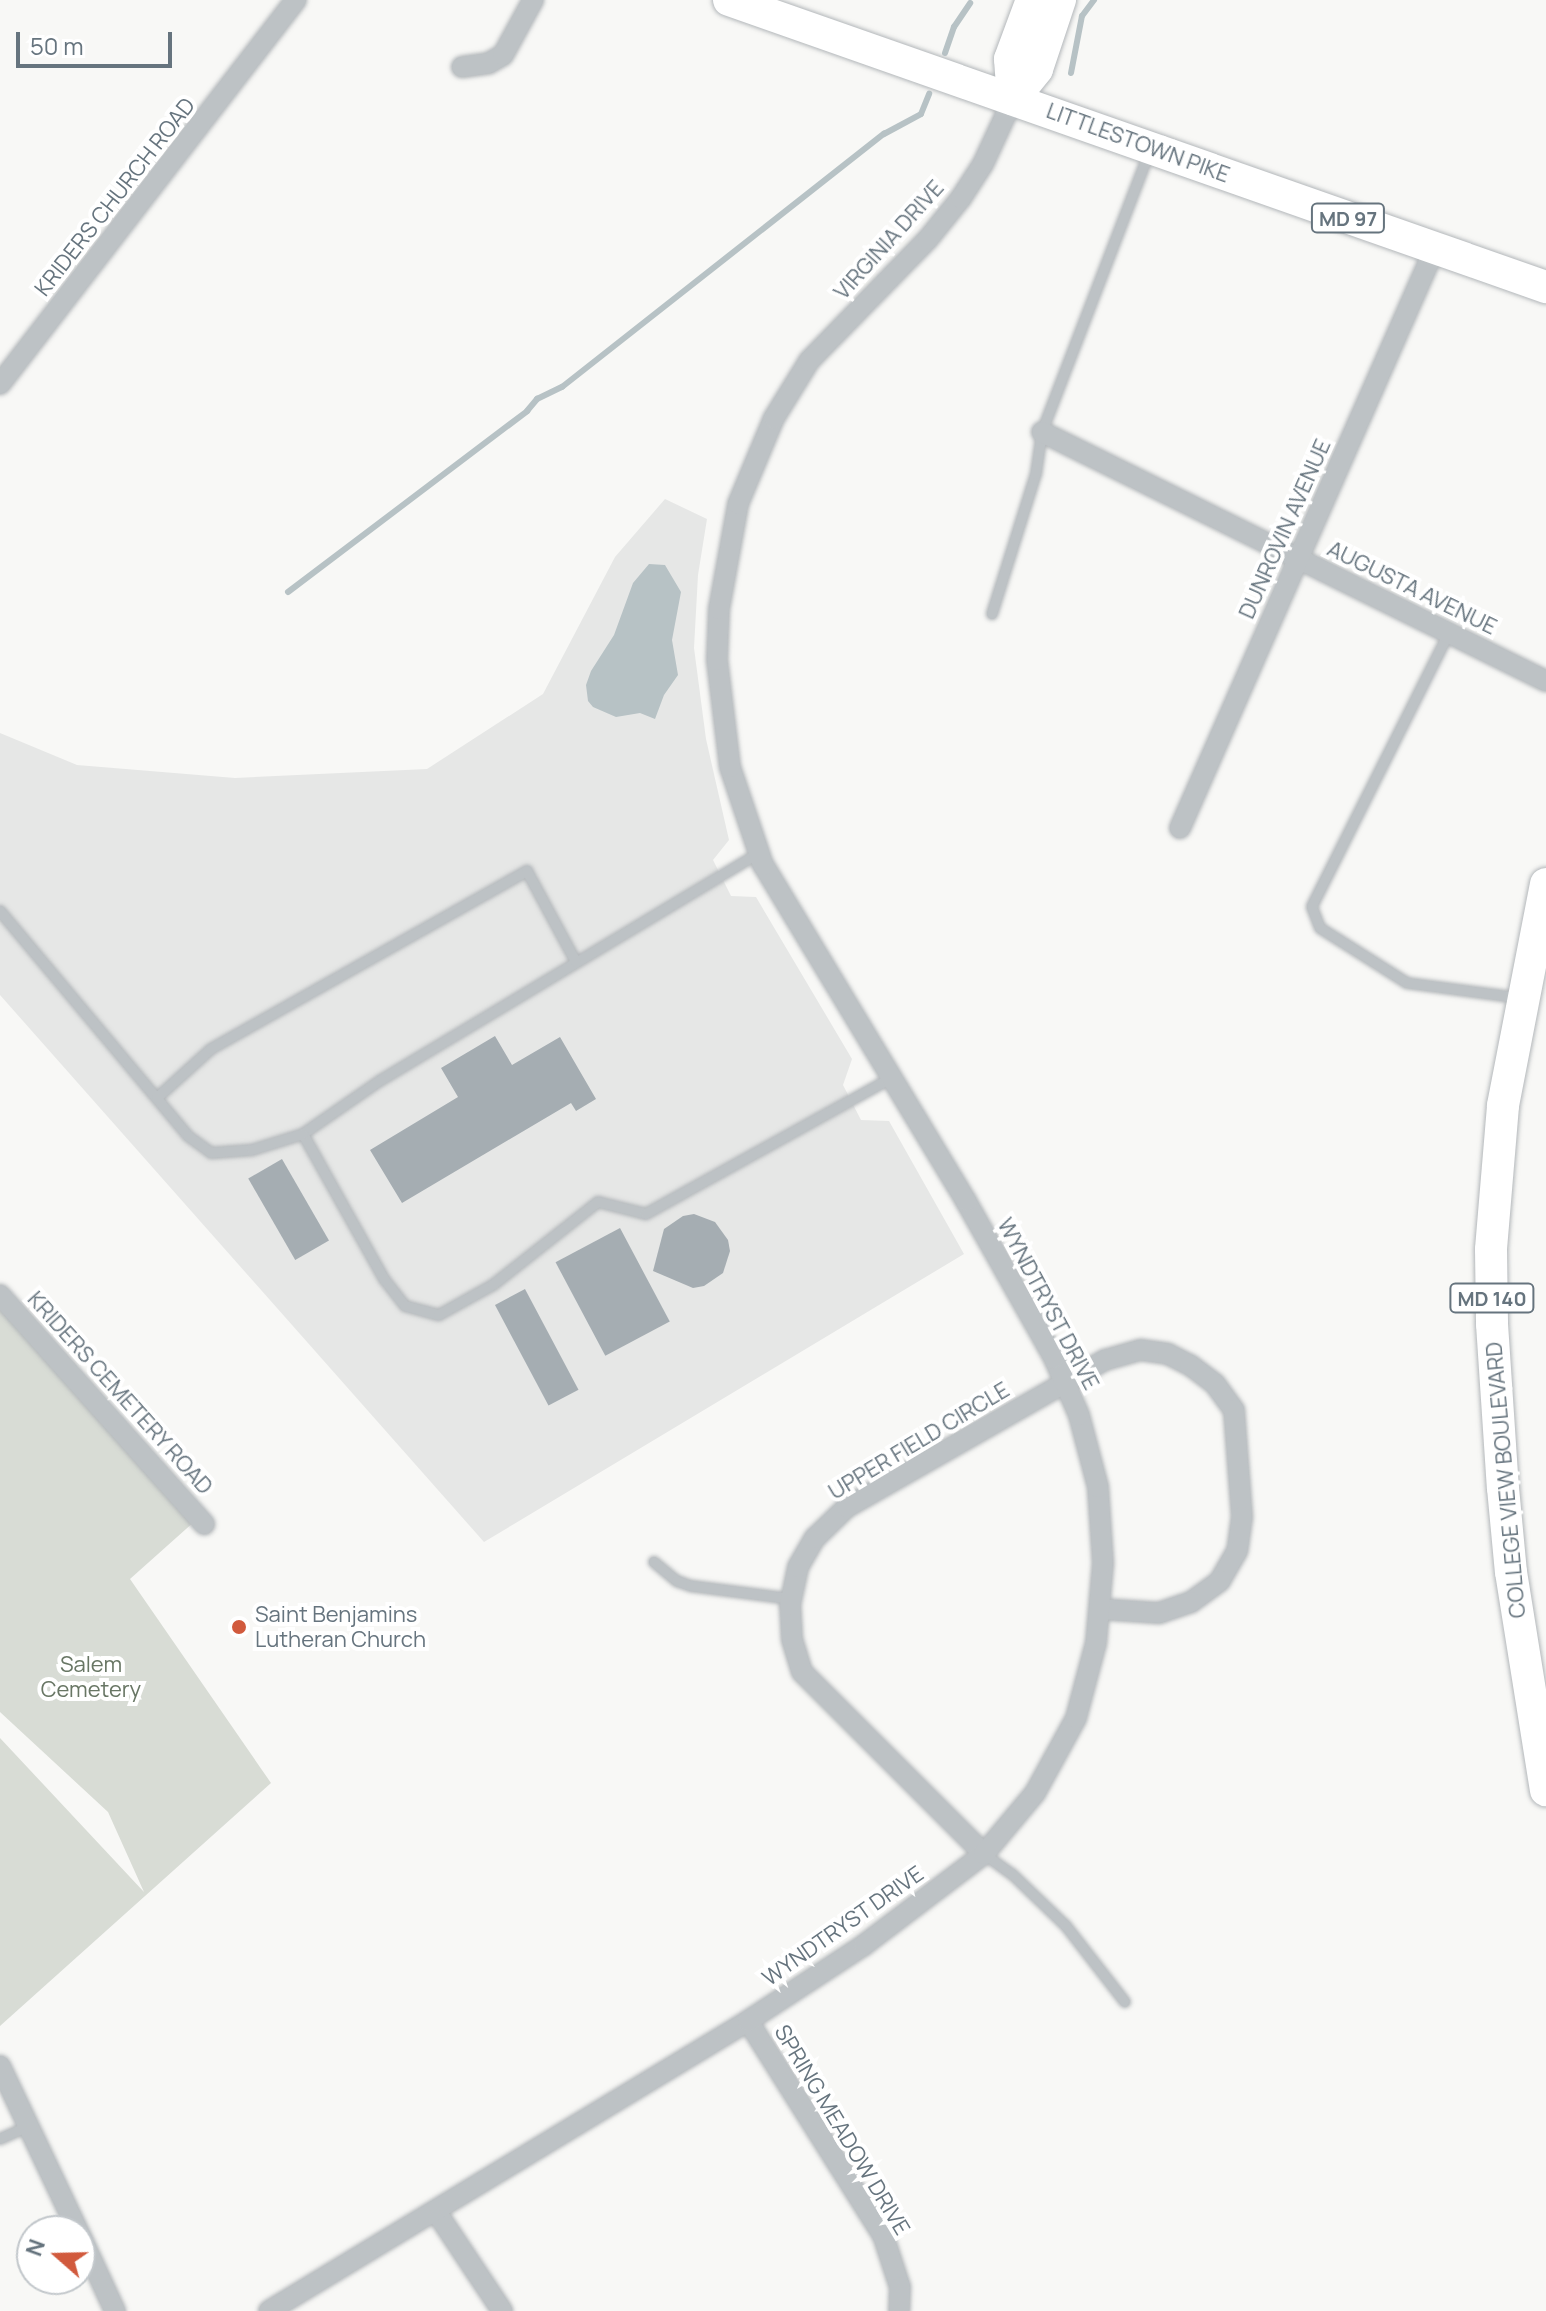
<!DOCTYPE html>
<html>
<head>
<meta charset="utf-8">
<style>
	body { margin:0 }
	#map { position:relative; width:1546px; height:2311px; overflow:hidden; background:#f8f8f6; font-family:Manrope,sans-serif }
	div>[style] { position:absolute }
	.built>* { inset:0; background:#e6e7e6 }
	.green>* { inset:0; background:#d8dcd5 }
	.water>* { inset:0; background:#b7c2c5 }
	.stream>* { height:6px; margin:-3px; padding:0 3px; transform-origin:3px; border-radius:3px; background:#b7c2c5 }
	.building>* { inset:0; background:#a5adb2; transform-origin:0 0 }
	.roads { filter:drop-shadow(0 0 2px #b3b7ba) drop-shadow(0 0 2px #b3b7ba) }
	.service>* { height:10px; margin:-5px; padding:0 5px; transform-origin:5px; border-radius:5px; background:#bdc2c5 }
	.minor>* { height:20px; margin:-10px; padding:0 10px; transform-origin:10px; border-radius:10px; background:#bdc2c5 }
	.trunk>* { height:32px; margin:-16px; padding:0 16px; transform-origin:16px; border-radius:16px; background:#fff }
	.dots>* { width:22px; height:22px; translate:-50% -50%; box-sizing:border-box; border:4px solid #fff; border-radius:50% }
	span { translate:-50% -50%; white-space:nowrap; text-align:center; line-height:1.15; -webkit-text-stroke:8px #fff; paint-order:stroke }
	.shield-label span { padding:2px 6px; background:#fff; border:2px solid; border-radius:6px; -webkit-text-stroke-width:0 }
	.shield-label { font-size:20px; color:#66747e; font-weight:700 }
	.street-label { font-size:22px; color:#66747e }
	.poi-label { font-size:22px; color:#66747e }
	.left { translate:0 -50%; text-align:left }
	.park-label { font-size:22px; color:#687664 }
	.north { position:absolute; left:16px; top:2215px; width:80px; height:80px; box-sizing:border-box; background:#fff; border:2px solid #c2c7cb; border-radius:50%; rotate:290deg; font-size:22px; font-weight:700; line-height:32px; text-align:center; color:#66747e }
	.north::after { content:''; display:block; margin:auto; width:28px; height:36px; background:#d15a3d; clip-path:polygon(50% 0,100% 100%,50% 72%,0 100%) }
	.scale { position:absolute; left:16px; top:32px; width:156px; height:36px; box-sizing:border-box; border:4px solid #66747e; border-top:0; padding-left:10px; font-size:24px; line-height:28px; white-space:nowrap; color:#66747e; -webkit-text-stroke:6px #fff; paint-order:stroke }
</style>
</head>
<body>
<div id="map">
	<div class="built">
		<i style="clip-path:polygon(665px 499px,707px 519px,698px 575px,694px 648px,706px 739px,729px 840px,713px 860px,731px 896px,756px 897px,852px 1059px,843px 1085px,861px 1120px,889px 1121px,964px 1254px,484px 1542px,0 995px,0 733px,77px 765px,235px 778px,427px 769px,543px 694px,615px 557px)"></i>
	</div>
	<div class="green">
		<i style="clip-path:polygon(0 1304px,195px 1521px,130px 1579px,271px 1783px,0 2026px,0 1738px,144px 1892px,108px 1812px,0 1712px)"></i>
	</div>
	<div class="water">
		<i style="clip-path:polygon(649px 564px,665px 565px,681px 592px,672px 640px,678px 675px,664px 695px,655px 719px,640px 713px,616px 717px,593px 707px,588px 701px,586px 685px,591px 671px,614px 635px,633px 583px)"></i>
	</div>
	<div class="stream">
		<i style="left:945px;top:53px;width:28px;rotate:-71deg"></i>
		<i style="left:954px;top:27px;width:29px;rotate:-56deg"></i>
		<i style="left:1071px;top:73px;width:58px;rotate:-79.1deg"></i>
		<i style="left:1082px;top:16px;width:20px;rotate:-53deg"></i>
		<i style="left:288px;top:592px;width:300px;rotate:-37.1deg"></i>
		<i style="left:527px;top:411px;width:16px;rotate:-50deg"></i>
		<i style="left:537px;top:399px;width:28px;rotate:-26deg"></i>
		<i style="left:562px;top:387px;width:410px;rotate:-38.2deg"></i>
		<i style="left:884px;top:134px;width:42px;rotate:-28.4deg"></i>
		<i style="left:921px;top:114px;width:22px;rotate:-68deg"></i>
	</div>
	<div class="building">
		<i style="clip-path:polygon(495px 1036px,512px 1065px,560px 1037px,596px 1099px,576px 1111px,571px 1103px,402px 1203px,370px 1150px,458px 1097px,441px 1068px)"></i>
		<i style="left:282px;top:1159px;width:94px;height:39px;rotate:60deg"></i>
		<i style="clip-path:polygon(694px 1214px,715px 1222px,728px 1240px,730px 1251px,723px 1273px,704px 1286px,693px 1288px,653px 1271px,664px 1229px,683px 1216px)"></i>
		<i style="left:620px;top:1228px;width:106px;height:73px;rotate:62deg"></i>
		<i style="left:525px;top:1289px;width:114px;height:34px;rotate:62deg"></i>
	</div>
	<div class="roads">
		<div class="service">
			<i style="left:992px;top:614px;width:147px;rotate:-72.6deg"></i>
			<i style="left:1036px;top:474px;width:42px;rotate:-81.9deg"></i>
			<i style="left:1042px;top:432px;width:302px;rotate:-69deg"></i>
			<i style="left:1449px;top:633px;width:306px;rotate:116.6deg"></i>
			<i style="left:1312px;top:907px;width:22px;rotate:69deg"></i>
			<i style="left:1320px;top:928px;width:103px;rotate:32.3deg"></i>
			<i style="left:1407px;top:983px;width:113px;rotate:7.6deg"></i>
			<i style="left:759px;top:853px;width:441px;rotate:149deg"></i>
			<i style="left:381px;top:1080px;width:95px;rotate:145.3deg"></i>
			<i style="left:303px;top:1134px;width:166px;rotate:60.8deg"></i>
			<i style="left:384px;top:1279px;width:34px;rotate:52deg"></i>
			<i style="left:405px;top:1306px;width:35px;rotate:15deg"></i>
			<i style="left:439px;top:1315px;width:62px;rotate:-29.1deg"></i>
			<i style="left:493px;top:1285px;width:134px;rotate:-38.3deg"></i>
			<i style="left:598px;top:1202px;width:49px;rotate:14deg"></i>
			<i style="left:646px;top:1214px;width:279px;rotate:-29deg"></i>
			<i style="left:0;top:911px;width:293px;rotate:50.1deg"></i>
			<i style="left:188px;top:1136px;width:29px;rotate:36deg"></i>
			<i style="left:211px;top:1153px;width:41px;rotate:-4.2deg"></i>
			<i style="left:252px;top:1150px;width:53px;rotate:-17.4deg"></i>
			<i style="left:157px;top:1098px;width:73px;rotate:-42.2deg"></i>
			<i style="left:211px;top:1049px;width:363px;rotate:-29.4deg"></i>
			<i style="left:527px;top:871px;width:103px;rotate:61.7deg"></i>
			<i style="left:654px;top:1562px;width:30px;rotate:40deg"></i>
			<i style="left:677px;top:1581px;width:15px;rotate:20deg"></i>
			<i style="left:691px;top:1586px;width:101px;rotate:7.4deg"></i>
			<i style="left:984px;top:1854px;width:34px;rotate:36deg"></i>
			<i style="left:1012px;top:1874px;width:75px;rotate:43.9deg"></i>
			<i style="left:1066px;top:1926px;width:96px;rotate:52.2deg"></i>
			<i style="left:0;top:2139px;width:32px;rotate:-24deg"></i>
		</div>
		<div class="minor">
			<i style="left:462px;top:67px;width:27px;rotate:-8deg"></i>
			<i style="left:489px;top:63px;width:16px;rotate:-30deg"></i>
			<i style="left:503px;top:55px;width:63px;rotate:-61.4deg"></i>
			<i style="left:0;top:384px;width:485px;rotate:-52.4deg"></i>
			<i style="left:1042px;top:432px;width:562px;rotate:26.29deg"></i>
			<i style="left:1180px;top:828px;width:634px;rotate:-66.27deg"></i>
			<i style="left:0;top:1295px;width:307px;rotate:48.3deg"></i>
			<i style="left:984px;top:1854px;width:257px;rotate:-135deg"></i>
			<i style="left:802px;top:1672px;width:34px;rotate:-107deg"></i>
			<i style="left:792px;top:1639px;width:34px;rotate:-93deg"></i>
			<i style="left:790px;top:1605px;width:39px;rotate:-78deg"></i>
			<i style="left:798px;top:1567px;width:34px;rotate:-60deg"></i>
			<i style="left:815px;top:1538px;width:45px;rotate:-44.1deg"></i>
			<i style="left:847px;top:1507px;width:297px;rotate:-29.7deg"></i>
			<i style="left:1105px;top:1360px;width:37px;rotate:-16deg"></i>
			<i style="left:1141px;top:1350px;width:27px;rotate:8deg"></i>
			<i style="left:1168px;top:1354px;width:25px;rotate:27deg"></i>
			<i style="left:1190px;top:1365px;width:31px;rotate:37deg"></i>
			<i style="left:1215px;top:1384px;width:32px;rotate:54deg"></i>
			<i style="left:1234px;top:1410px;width:107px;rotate:85.7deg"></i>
			<i style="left:1242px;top:1517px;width:34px;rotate:98deg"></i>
			<i style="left:1237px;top:1551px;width:34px;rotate:120deg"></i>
			<i style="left:1220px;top:1581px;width:36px;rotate:144deg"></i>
			<i style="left:1191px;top:1602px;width:34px;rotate:161deg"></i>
			<i style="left:1159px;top:1613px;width:60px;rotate:-176.2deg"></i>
			<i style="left:748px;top:2021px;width:253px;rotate:57.8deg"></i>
			<i style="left:883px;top:2235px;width:55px;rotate:71.9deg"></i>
			<i style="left:900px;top:2287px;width:24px;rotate:92deg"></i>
			<i style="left:0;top:2066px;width:183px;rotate:64.7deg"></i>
			<i style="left:437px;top:2213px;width:118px;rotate:56.4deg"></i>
			<i style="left:80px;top:2235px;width:84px;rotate:65.3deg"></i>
			<i style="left:269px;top:2311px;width:560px;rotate:-31.19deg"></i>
			<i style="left:748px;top:2021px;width:139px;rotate:-33.2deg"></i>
			<i style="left:864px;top:1945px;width:151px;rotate:-37.2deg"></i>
			<i style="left:984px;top:1854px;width:80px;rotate:-50.1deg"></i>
			<i style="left:1035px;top:1793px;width:85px;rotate:-61.3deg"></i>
			<i style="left:1076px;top:1718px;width:78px;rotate:-75.1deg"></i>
			<i style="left:1096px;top:1643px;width:80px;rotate:-85deg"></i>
			<i style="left:1103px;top:1563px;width:76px;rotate:-93.8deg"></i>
			<i style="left:1098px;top:1487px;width:74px;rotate:-104.8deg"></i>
			<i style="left:1079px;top:1415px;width:62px;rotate:-113.7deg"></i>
			<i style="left:1054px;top:1358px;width:180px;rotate:-119.3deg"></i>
			<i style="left:966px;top:1201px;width:393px;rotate:-121.1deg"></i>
			<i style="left:763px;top:865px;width:103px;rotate:-108.6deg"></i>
			<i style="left:730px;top:767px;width:108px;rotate:-96.9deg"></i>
			<i style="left:717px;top:660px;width:51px;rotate:-87.8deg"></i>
			<i style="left:719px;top:609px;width:107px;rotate:-79.7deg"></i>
			<i style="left:738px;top:504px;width:93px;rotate:-67.3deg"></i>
			<i style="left:774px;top:418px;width:67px;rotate:-58.4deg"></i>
			<i style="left:809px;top:361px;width:170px;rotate:-45.7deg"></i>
			<i style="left:928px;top:239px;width:53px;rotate:-51.2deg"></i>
			<i style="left:961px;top:198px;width:40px;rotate:-57.1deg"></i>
			<i style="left:983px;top:164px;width:72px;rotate:-65.2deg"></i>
		</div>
		<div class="trunk">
			<i style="left:729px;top:0;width:866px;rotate:19.36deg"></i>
			<i style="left:1013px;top:99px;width:38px;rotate:-51deg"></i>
			<i style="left:1037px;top:69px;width:73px;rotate:-71.6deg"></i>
			<i style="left:1013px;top:99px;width:40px;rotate:-94.3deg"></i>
			<i style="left:1010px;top:59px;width:63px;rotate:-69.6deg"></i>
			<i style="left:1546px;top:884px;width:226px;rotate:101deg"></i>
			<i style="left:1503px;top:1106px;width:144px;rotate:94.8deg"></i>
			<i style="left:1491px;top:1250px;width:74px;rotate:89.2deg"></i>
			<i style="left:1492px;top:1324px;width:164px;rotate:86.2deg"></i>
			<i style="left:1503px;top:1488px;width:84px;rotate:84.6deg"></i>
			<i style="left:1511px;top:1572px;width:221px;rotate:80.9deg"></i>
		</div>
	</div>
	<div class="dots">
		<i style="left:239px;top:1627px;background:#d15a3d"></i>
	</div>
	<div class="shield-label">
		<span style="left:1348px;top:218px">MD 97</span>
		<span style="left:1492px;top:1298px">MD 140</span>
	</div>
	<div class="street-label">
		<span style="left:1138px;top:143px;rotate:20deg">LITTLESTOWN PIKE</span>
		<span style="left:115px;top:197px;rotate:-52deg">KRIDERS CHURCH ROAD</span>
		<span style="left:889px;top:240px;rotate:-48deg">VIRGINIA DRIVE</span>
		<span style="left:1285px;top:529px;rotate:-66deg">DUNROVIN AVENUE</span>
		<span style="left:1412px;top:588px;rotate:26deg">AUGUSTA AVENUE</span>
		<span style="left:1048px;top:1304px;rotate:62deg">WYNDTRYST DRIVE</span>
		<span style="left:120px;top:1393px;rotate:48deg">KRIDERS CEMETERY ROAD</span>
		<span style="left:919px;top:1441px;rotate:-31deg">UPPER FIELD CIRCLE</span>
		<span style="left:1506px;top:1480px;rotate:-95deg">COLLEGE VIEW BOULEVARD</span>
		<span style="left:843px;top:1926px;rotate:-35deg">WYNDTRYST DRIVE</span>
		<span style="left:842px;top:2130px;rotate:59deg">SPRING MEADOW DRIVE</span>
	</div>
	<div class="poi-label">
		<span class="left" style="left:255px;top:1627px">Saint Benjamins<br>Lutheran Church</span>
	</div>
	<div class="park-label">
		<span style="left:91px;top:1677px">Salem<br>Cemetery</span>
	</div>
	<div class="north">N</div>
	<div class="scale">50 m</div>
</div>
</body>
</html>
